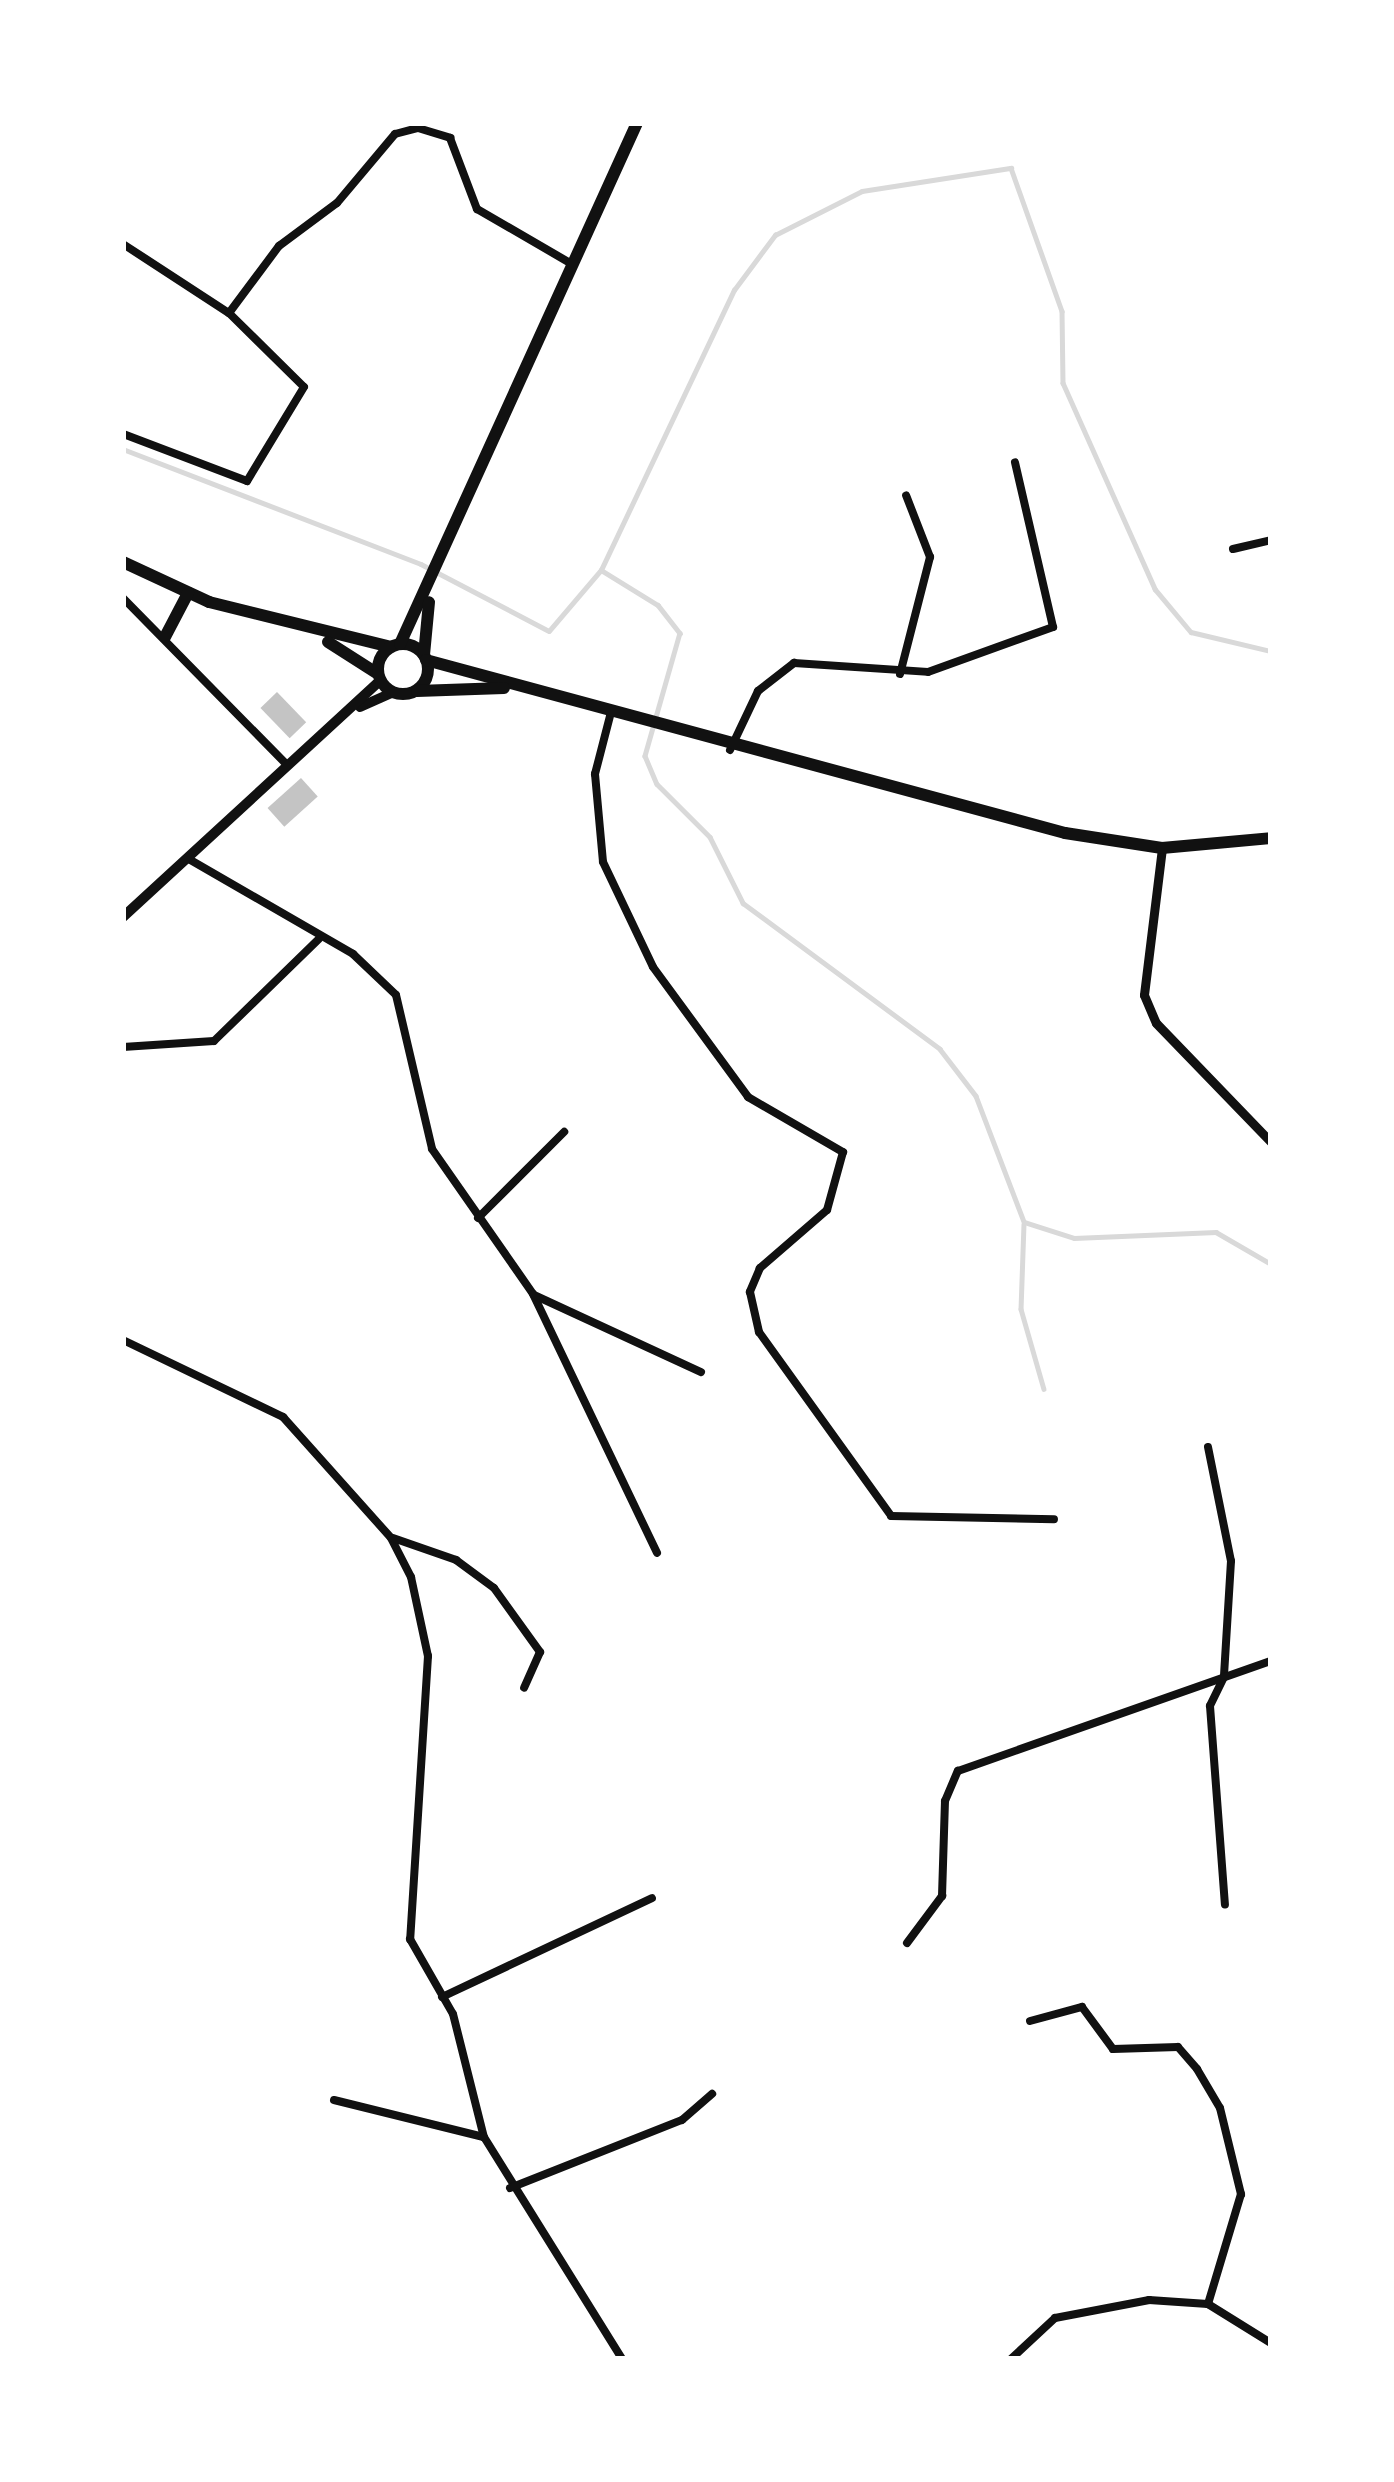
<!DOCTYPE html>
<html>
<head>
<meta charset="utf-8">
<style>
	body { margin:0 }
	#map { position:relative; width:1394px; height:2482px; overflow:hidden; background:#fff; font-family:Manrope,sans-serif }
	div>[style] { position:absolute }
	.stream>* { height:4.5px; margin:-2.25px; padding:0 2.25px; transform-origin:2.25px; border-radius:2.25px; background:#d9d9d9 }
	.building>* { inset:0; background:#c4c4c4; transform-origin:0 0 }
	.minor>* { height:8px; margin:-4px; padding:0 4px; transform-origin:4px; border-radius:4px; background:#111 }
	.tertiary>* { height:9px; margin:-4.5px; padding:0 4.5px; transform-origin:4.5px; border-radius:4.5px; background:#111 }
	.secondary>* { height:10px; margin:-5px; padding:0 5px; transform-origin:5px; border-radius:5px; background:#111 }
	.primary>* { height:12px; margin:-6px; padding:0 6px; transform-origin:6px; border-radius:6px; background:#111 }
	.primary>.ring { margin:-6px; padding:0; box-sizing:content-box; background:none; border:12px solid #111; border-radius:50% }
	span { translate:-50% -50%; white-space:nowrap; text-align:center; line-height:1.15; -webkit-text-stroke:10px #fff; paint-order:stroke }
	.frame { position:absolute; inset:0; border:126px solid #fff; pointer-events:none }
</style>
</head>
<body>
<div id="map">
	<div class="stream">
		<i style="left:123px;top:449px;width:319px;rotate:21.1deg"></i>
		<i style="left:421px;top:564px;width:144px;rotate:27.6deg"></i>
		<i style="left:549px;top:631px;width:80px;rotate:-49.6deg"></i>
		<i style="left:601px;top:570px;width:67px;rotate:31.6deg"></i>
		<i style="left:658px;top:605px;width:36px;rotate:52deg"></i>
		<i style="left:680px;top:633px;width:128px;rotate:105.9deg"></i>
		<i style="left:645px;top:756px;width:30px;rotate:67deg"></i>
		<i style="left:657px;top:784px;width:75px;rotate:45deg"></i>
		<i style="left:710px;top:837px;width:74px;rotate:63.4deg"></i>
		<i style="left:743px;top:903px;width:245px;rotate:36.5deg"></i>
		<i style="left:940px;top:1049px;width:59px;rotate:52.5deg"></i>
		<i style="left:976px;top:1096px;width:135px;rotate:69.1deg"></i>
		<i style="left:1024px;top:1222px;width:52px;rotate:17.7deg"></i>
		<i style="left:1074px;top:1238px;width:142px;rotate:-2.4deg"></i>
		<i style="left:1216px;top:1232px;width:64px;rotate:30.2deg"></i>
		<i style="left:601px;top:570px;width:310px;rotate:-64.6deg"></i>
		<i style="left:734px;top:290px;width:69px;rotate:-53.3deg"></i>
		<i style="left:775px;top:235px;width:97px;rotate:-26.8deg"></i>
		<i style="left:862px;top:191px;width:151px;rotate:-8.8deg"></i>
		<i style="left:1011px;top:168px;width:152px;rotate:70.4deg"></i>
		<i style="left:1062px;top:311px;width:72px;rotate:89.2deg"></i>
		<i style="left:1063px;top:383px;width:226px;rotate:65.9deg"></i>
		<i style="left:1155px;top:589px;width:56px;rotate:50.1deg"></i>
		<i style="left:1191px;top:632px;width:82px;rotate:13.4deg"></i>
		<i style="left:1024px;top:1224px;width:85px;rotate:92deg"></i>
		<i style="left:1021px;top:1309px;width:83px;rotate:74deg"></i>
	</div>
	<div class="building">
		<i style="left:277px;top:692px;width:42px;height:23px;rotate:46deg"></i>
		<i style="left:301px;top:778px;width:25px;height:45px;rotate:48deg"></i>
	</div>
	<div class="minor">
		<i style="left:123px;top:244px;width:126px;rotate:33.1deg"></i>
		<i style="left:229px;top:313px;width:105px;rotate:44.6deg"></i>
		<i style="left:304px;top:387px;width:110px;rotate:121.2deg"></i>
		<i style="left:247px;top:481px;width:133px;rotate:-159.2deg"></i>
		<i style="left:229px;top:313px;width:84px;rotate:-53.3deg"></i>
		<i style="left:279px;top:246px;width:72px;rotate:-36.6deg"></i>
		<i style="left:337px;top:203px;width:90px;rotate:-50deg"></i>
		<i style="left:395px;top:134px;width:24px;rotate:-15deg"></i>
		<i style="left:418px;top:128px;width:34px;rotate:17deg"></i>
		<i style="left:450px;top:138px;width:76px;rotate:69.2deg"></i>
		<i style="left:477px;top:209px;width:110px;rotate:30.1deg"></i>
		<i style="left:1233px;top:549px;width:39px;rotate:-13deg"></i>
		<i style="left:123px;top:598px;width:234px;rotate:45.5deg"></i>
		<i style="left:900px;top:674px;width:121px;rotate:-75.6deg"></i>
		<i style="left:930px;top:557px;width:66px;rotate:-111.2deg"></i>
		<i style="left:610px;top:716px;width:60px;rotate:104.5deg"></i>
		<i style="left:595px;top:774px;width:88px;rotate:84.8deg"></i>
		<i style="left:603px;top:862px;width:116px;rotate:64.5deg"></i>
		<i style="left:653px;top:967px;width:161px;rotate:53.8deg"></i>
		<i style="left:748px;top:1097px;width:110px;rotate:30.1deg"></i>
		<i style="left:843px;top:1152px;width:60px;rotate:105.4deg"></i>
		<i style="left:827px;top:1210px;width:89px;rotate:139.1deg"></i>
		<i style="left:760px;top:1268px;width:26px;rotate:113deg"></i>
		<i style="left:750px;top:1292px;width:41px;rotate:77.3deg"></i>
		<i style="left:759px;top:1332px;width:226px;rotate:54.3deg"></i>
		<i style="left:891px;top:1516px;width:163px;rotate:1.1deg"></i>
		<i style="left:730px;top:750px;width:65px;rotate:-64.6deg"></i>
		<i style="left:758px;top:691px;width:46px;rotate:-37.9deg"></i>
		<i style="left:794px;top:663px;width:134px;rotate:3.8deg"></i>
		<i style="left:928px;top:672px;width:133px;rotate:-19.8deg"></i>
		<i style="left:1053px;top:627px;width:169px;rotate:-103deg"></i>
		<i style="left:187px;top:858px;width:192px;rotate:30deg"></i>
		<i style="left:353px;top:954px;width:59px;rotate:43.6deg"></i>
		<i style="left:396px;top:995px;width:158px;rotate:76.8deg"></i>
		<i style="left:432px;top:1149px;width:177px;rotate:55.1deg"></i>
		<i style="left:533px;top:1294px;width:287px;rotate:64.4deg"></i>
		<i style="left:123px;top:1047px;width:91px;rotate:-3.8deg"></i>
		<i style="left:214px;top:1041px;width:146px;rotate:-44.2deg"></i>
		<i style="left:478px;top:1218px;width:122px;rotate:-45deg"></i>
		<i style="left:534px;top:1295px;width:184px;rotate:24.8deg"></i>
		<i style="left:123px;top:1340px;width:178px;rotate:25.7deg"></i>
		<i style="left:283px;top:1417px;width:162px;rotate:48.2deg"></i>
		<i style="left:391px;top:1538px;width:44px;rotate:62.9deg"></i>
		<i style="left:411px;top:1577px;width:81px;rotate:77.9deg"></i>
		<i style="left:428px;top:1656px;width:284px;rotate:93.6deg"></i>
		<i style="left:410px;top:1939px;width:86px;rotate:60.2deg"></i>
		<i style="left:453px;top:2014px;width:127px;rotate:75.9deg"></i>
		<i style="left:1208px;top:1447px;width:116px;rotate:78.6deg"></i>
		<i style="left:1231px;top:1561px;width:116px;rotate:93.5deg"></i>
		<i style="left:1224px;top:1677px;width:32px;rotate:116deg"></i>
		<i style="left:1210px;top:1706px;width:199px;rotate:85.7deg"></i>
		<i style="left:393px;top:1538px;width:67px;rotate:19.2deg"></i>
		<i style="left:456px;top:1560px;width:47px;rotate:36.4deg"></i>
		<i style="left:494px;top:1588px;width:79px;rotate:54.3deg"></i>
		<i style="left:540px;top:1652px;width:39px;rotate:114deg"></i>
		<i style="left:907px;top:1943px;width:59px;rotate:-53.3deg"></i>
		<i style="left:942px;top:1896px;width:95px;rotate:-88.2deg"></i>
		<i style="left:945px;top:1801px;width:33px;rotate:-67deg"></i>
		<i style="left:958px;top:1771px;width:332px;rotate:-19.4deg"></i>
		<i style="left:442px;top:1997px;width:232px;rotate:-25.2deg"></i>
		<i style="left:1030px;top:2021px;width:54px;rotate:-15.1deg"></i>
		<i style="left:1082px;top:2007px;width:52px;rotate:53.6deg"></i>
		<i style="left:1113px;top:2049px;width:65px;rotate:-1.8deg"></i>
		<i style="left:1178px;top:2047px;width:29px;rotate:49deg"></i>
		<i style="left:1197px;top:2069px;width:45px;rotate:59.5deg"></i>
		<i style="left:1220px;top:2108px;width:89px;rotate:76.3deg"></i>
		<i style="left:1241px;top:2194px;width:115px;rotate:106.7deg"></i>
		<i style="left:334px;top:2100px;width:154px;rotate:13.9deg"></i>
		<i style="left:484px;top:2137px;width:261px;rotate:58.1deg"></i>
		<i style="left:510px;top:2188px;width:185px;rotate:-21.6deg"></i>
		<i style="left:682px;top:2120px;width:40px;rotate:-41deg"></i>
		<i style="left:1011px;top:2359px;width:60px;rotate:-43deg"></i>
		<i style="left:1055px;top:2318px;width:96px;rotate:-10.8deg"></i>
		<i style="left:1149px;top:2300px;width:59px;rotate:3.9deg"></i>
		<i style="left:1208px;top:2304px;width:74px;rotate:31.8deg"></i>
	</div>
	<div class="tertiary">
		<i style="left:1162px;top:848px;width:148px;rotate:97deg"></i>
		<i style="left:1144px;top:995px;width:30px;rotate:67deg"></i>
		<i style="left:1156px;top:1023px;width:165px;rotate:46deg"></i>
	</div>
	<div class="secondary">
		<i style="left:360px;top:707px;width:35px;rotate:-24deg"></i>
		<i style="left:123px;top:917px;width:349px;rotate:-42.6deg"></i>
	</div>
	<div class="primary">
		<i style="left:123px;top:562px;width:95px;rotate:24.9deg"></i>
		<i style="left:209px;top:602px;width:187px;rotate:13.9deg"></i>
		<i style="left:165px;top:637px;width:50px;rotate:-62.4deg"></i>
		<i style="left:328px;top:642px;width:59px;rotate:32.6deg"></i>
		<i class="ring" style="left:378px;top:644px;width:38px;height:38px"></i>
		<i style="left:400px;top:644px;width:572px;rotate:-65.54deg"></i>
		<i style="left:424px;top:655px;width:53px;rotate:-84.6deg"></i>
		<i style="left:426px;top:660px;width:662px;rotate:15.15deg"></i>
		<i style="left:1065px;top:833px;width:98px;rotate:8.8deg"></i>
		<i style="left:1162px;top:848px;width:109px;rotate:-5.2deg"></i>
		<i style="left:417px;top:691px;width:87px;rotate:-2deg"></i>
	</div>
	<div class="frame"></div>
</div>
</body>
</html>
